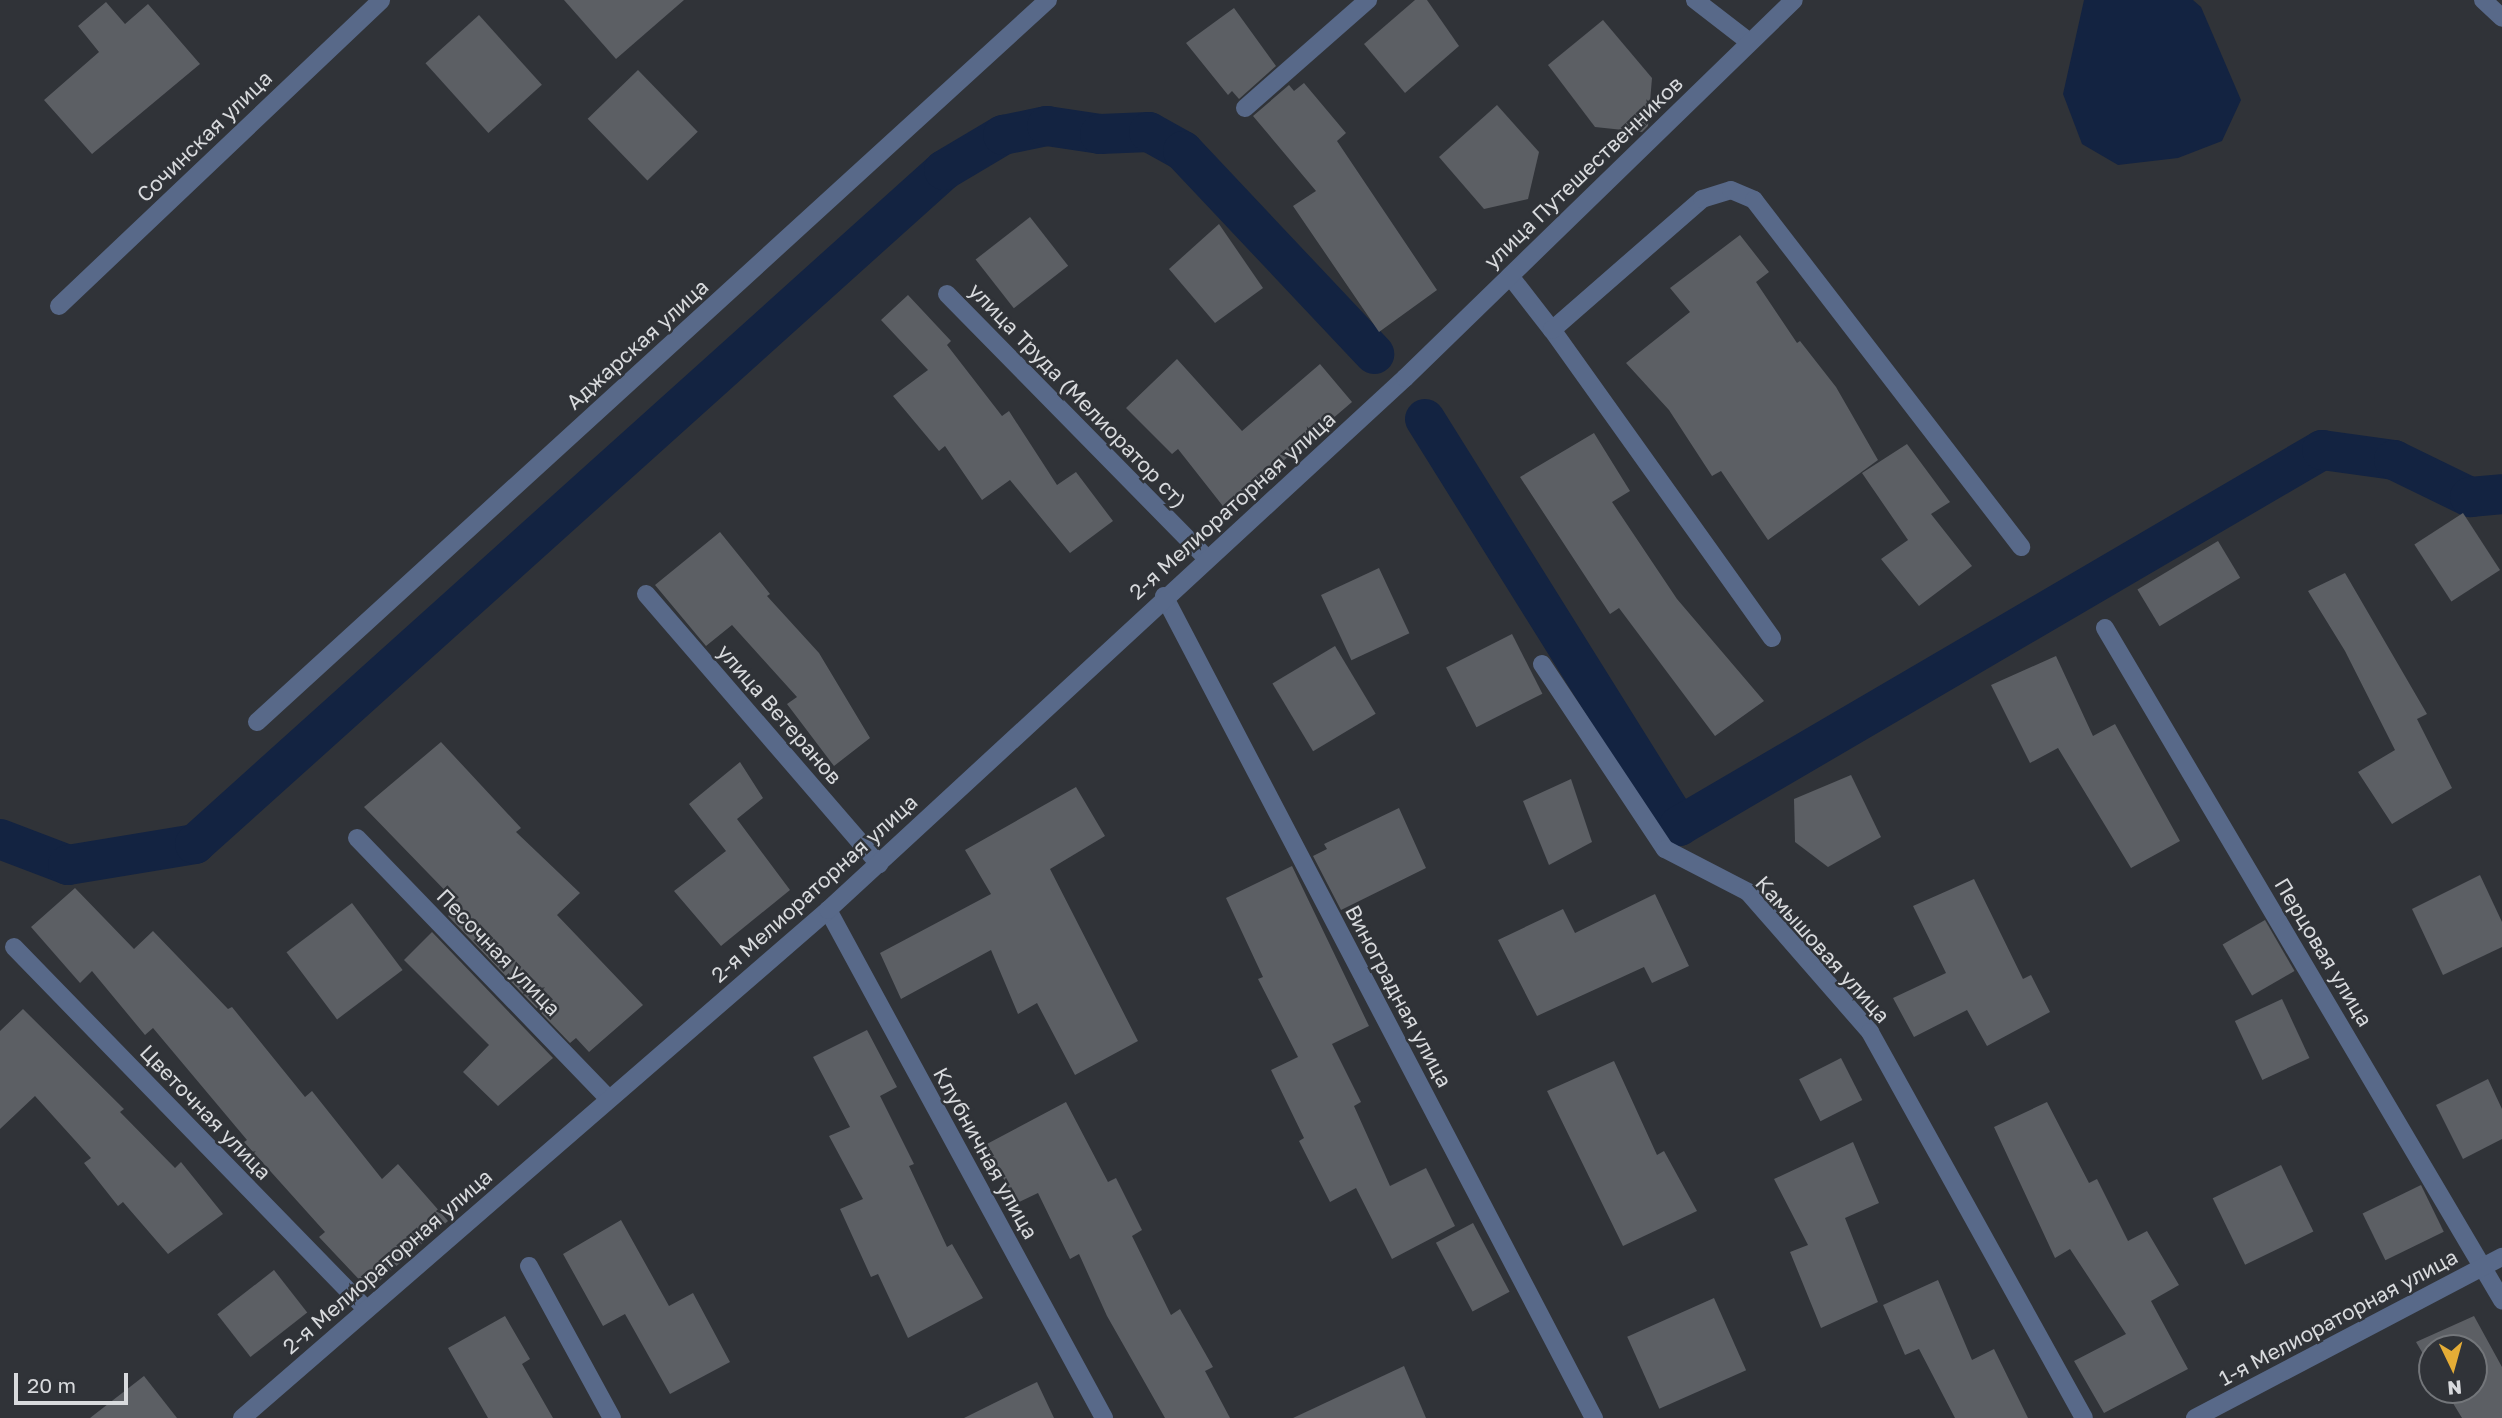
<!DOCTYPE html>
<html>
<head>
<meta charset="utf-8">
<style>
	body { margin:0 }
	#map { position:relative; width:2502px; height:1418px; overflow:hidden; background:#303338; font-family:"Golos Text",sans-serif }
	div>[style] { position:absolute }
	.water>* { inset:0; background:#132341 }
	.canal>* { height:40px; margin:-20px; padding:0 20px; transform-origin:20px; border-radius:20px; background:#132341 }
	.building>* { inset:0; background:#5c5f64; transform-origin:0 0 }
	.minor>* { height:18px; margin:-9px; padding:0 9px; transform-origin:9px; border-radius:9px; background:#586989 }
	span { translate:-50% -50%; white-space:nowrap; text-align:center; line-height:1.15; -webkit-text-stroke:5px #303338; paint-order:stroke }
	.street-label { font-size:21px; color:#d8dadd }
	.north { position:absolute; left:2418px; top:1334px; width:70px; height:70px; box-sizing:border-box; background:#303338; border:2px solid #73767a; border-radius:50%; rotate:175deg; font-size:19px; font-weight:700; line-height:28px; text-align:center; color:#d8dadd }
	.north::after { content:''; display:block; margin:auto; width:24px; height:32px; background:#e5ad36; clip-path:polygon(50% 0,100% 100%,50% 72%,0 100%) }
	.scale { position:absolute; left:14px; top:1373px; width:114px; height:32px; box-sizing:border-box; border:4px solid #d8dadd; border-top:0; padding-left:9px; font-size:21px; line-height:24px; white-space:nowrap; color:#d8dadd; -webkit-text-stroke:5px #303338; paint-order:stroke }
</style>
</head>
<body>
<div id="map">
	<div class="water">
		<i style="clip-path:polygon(2084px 0,2193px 0,2201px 7px,2241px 100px,2222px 141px,2178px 158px,2118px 165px,2082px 144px,2063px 94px)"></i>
	</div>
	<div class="canal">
		<i style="left:1425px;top:419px;width:480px;rotate:58deg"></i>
		<i style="left:1679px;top:826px;width:745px;rotate:-30.32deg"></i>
		<i style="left:2322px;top:450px;width:73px;rotate:7.9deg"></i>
		<i style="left:2394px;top:460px;width:85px;rotate:26deg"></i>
		<i style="left:2470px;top:497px;width:32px;rotate:-5deg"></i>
		<i style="left:0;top:839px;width:73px;rotate:20.9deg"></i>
		<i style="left:68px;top:865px;width:129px;rotate:-9.4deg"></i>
		<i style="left:195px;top:844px;width:1008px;rotate:-41.98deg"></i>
		<i style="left:944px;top:170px;width:69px;rotate:-30.7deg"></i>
		<i style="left:1003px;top:135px;width:45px;rotate:-11.6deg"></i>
		<i style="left:1047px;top:126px;width:54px;rotate:8.6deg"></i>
		<i style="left:1100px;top:134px;width:49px;rotate:-2.3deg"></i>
		<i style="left:1149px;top:132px;width:39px;rotate:29deg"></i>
		<i style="left:1183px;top:151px;width:279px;rotate:46.7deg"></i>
	</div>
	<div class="building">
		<i style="clip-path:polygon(564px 0,684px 0,616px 59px)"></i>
		<i style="clip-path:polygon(1415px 0,1427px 0,1459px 46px,1405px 93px,1364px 44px)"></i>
		<i style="clip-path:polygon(106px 2px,125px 24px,148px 4px,200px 64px,92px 154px,44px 100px,99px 52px,78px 26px)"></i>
		<i style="clip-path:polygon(1234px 8px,1276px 66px,1239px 99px,1232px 91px,1228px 95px,1186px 43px)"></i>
		<i style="left:479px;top:15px;width:94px;height:72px;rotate:48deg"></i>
		<i style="clip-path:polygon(1603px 20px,1652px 78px,1648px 126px,1642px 132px,1595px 127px,1548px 65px)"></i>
		<i style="left:638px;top:70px;width:86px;height:70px;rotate:46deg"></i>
		<i style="clip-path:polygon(1304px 83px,1346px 133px,1337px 141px,1437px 290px,1379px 332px,1293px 206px,1316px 191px,1253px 116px,1289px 85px,1294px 91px)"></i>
		<i style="clip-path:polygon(1497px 105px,1539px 152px,1528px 199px,1484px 209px,1439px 157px)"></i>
		<i style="left:1030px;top:217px;width:62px;height:69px;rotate:52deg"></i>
		<i style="clip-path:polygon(1219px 224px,1263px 288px,1215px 323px,1169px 269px)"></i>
		<i style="clip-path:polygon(1740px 235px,1769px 272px,1756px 282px,1797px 343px,1800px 341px,1836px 387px,1878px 460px,1768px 540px,1721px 471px,1712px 476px,1669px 410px,1626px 363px,1690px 312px,1670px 288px)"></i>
		<i style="clip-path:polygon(908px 295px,951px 341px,947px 345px,1002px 416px,1009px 411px,1057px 485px,1076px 472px,1113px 521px,1070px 553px,1010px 480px,982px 500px,945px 446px,939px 451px,893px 396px,928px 370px,881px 320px)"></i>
		<i style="clip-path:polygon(1177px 359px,1242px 431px,1320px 364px,1352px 402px,1226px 510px,1178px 449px,1172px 454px,1126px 408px)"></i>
		<i style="clip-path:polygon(1594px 433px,1630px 491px,1612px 502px,1677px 599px,1764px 701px,1715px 736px,1619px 608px,1610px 614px,1520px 477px)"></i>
		<i style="clip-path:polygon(1907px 444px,1950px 502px,1931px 514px,1972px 566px,1919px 606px,1881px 559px,1908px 540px,1862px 473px)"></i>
		<i style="left:2463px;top:513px;width:68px;height:58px;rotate:57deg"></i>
		<i style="clip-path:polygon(720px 532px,770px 594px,767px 596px,819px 653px,870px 738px,834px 766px,787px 704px,797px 697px,732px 625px,706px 646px,655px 585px)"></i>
		<i style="left:2218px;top:541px;width:43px;height:94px;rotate:59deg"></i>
		<i style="left:1379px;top:568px;width:72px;height:64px;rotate:65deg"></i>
		<i style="clip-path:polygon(2345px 573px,2427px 714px,2417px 719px,2452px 788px,2392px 824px,2358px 772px,2395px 750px,2345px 651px,2308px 591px)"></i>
		<i style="left:1512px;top:634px;width:67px;height:74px;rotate:63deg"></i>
		<i style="left:1335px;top:646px;width:79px;height:73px;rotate:59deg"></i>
		<i style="clip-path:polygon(2056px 656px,2093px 736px,2115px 724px,2180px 841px,2131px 868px,2058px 748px,2030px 763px,1991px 685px)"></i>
		<i style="clip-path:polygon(441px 742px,521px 828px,516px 832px,580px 893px,557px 915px,643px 1005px,589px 1052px,576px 1038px,570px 1043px,448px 916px,459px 905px,364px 807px)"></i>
		<i style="clip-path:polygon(740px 762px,763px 798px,737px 819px,790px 890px,721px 946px,674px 891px,726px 851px,689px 804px)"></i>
		<i style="clip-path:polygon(1851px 775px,1881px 837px,1828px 867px,1795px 842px,1794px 799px)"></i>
		<i style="clip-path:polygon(1571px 779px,1592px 842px,1549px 865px,1523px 801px)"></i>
		<i style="clip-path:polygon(1076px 787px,1105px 836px,1050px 869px,1138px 1041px,1075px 1075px,1037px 1003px,1018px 1014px,991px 950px,901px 999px,880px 953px,991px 894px,965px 850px)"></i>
		<i style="clip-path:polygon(1399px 808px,1426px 868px,1341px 910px,1313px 856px,1327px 849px,1324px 844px)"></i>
		<i style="clip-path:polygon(1292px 866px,1369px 1026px,1332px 1044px,1361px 1102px,1354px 1106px,1390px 1186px,1426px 1168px,1455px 1226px,1392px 1259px,1356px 1188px,1330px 1202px,1299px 1141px,1304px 1138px,1271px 1070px,1298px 1057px,1258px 979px,1263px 977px,1226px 898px)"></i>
		<i style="clip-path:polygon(2480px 875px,2502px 922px,2502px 947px,2443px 975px,2412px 909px)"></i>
		<i style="clip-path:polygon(1974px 879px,2023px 979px,2031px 975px,2050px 1012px,1987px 1046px,1967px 1010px,1914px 1037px,1893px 998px,1946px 973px,1913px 906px)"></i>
		<i style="clip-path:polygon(75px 888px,134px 949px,153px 931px,228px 1009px,232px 1007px,305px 1097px,312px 1091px,382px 1179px,398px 1164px,448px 1221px,369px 1290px,319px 1237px,325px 1232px,244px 1142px,247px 1140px,153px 1028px,145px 1035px,92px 971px,80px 983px,31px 927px)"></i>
		<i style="clip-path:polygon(1655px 894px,1689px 966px,1652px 983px,1644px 967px,1537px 1016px,1498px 940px,1563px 909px,1575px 933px)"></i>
		<i style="left:352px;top:903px;width:84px;height:82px;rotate:53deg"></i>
		<i style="left:2265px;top:920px;width:59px;height:49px;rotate:60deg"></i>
		<i style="clip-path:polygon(432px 932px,553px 1058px,498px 1106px,463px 1072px,489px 1045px,404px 960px)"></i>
		<i style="left:2282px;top:999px;width:65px;height:52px;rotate:65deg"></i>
		<i style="clip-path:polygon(23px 1009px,124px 1109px,120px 1112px,175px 1168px,181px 1162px,223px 1214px,168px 1254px,123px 1202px,118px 1206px,84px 1163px,91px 1158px,35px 1096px,0 1129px,0 1031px)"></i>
		<i style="clip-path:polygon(867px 1030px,897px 1087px,880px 1096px,914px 1164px,909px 1166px,947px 1247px,952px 1244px,983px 1298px,908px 1338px,878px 1274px,871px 1277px,840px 1209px,863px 1199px,829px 1136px,850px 1127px,813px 1057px)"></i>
		<i style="left:1841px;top:1058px;width:47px;height:47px;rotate:63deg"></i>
		<i style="clip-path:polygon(1614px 1061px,1657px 1155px,1664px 1151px,1697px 1211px,1623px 1246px,1547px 1091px)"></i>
		<i style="clip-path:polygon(2488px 1079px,2502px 1109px,2502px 1139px,2463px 1159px,2436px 1105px)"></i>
		<i style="clip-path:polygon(1066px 1102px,1108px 1182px,1116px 1178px,1142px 1230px,1132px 1236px,1171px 1315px,1180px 1309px,1213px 1367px,1205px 1371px,1230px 1418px,1165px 1418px,1107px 1316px,1079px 1254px,1070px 1259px,1038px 1193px,1017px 1203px,985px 1145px)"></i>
		<i style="clip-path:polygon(2047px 1102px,2089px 1183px,2097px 1179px,2128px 1241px,2147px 1231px,2179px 1285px,2151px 1301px,2188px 1369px,2104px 1413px,2074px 1361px,2126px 1334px,2070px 1249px,2055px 1258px,1994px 1127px)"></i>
		<i style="clip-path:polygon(1853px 1142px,1879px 1203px,1845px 1218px,1878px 1302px,1821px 1328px,1790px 1252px,1808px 1245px,1774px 1179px)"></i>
		<i style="left:2281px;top:1165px;width:74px;height:76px;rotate:64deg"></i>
		<i style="left:2421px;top:1185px;width:52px;height:65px;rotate:64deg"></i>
		<i style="clip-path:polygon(621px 1220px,669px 1306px,693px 1293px,730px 1362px,670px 1394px,625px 1314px,603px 1326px,563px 1254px)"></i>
		<i style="left:1473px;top:1223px;width:78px;height:42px;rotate:62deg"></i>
		<i style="left:274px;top:1270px;width:54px;height:72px;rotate:52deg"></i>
		<i style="clip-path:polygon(1938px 1280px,1972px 1360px,1994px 1349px,2028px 1418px,1955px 1418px,1919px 1349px,1905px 1355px,1883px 1305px)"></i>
		<i style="left:1714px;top:1298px;width:79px;height:95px;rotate:66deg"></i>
		<i style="clip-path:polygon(505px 1316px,530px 1359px,522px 1364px,553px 1418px,488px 1418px,448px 1348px)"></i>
		<i style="clip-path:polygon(2474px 1316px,2502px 1367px,2502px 1418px,2462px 1418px,2445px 1390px,2474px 1390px,2474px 1348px,2432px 1348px,2432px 1369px,2416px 1342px)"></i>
		<i style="clip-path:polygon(1404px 1366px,1426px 1418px,1293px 1418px)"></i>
		<i style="clip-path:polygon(144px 1376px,177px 1418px,90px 1418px)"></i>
		<i style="clip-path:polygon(1037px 1382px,1054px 1418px,964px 1418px)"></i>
	</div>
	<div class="minor">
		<i style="left:1695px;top:0;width:67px;rotate:37.7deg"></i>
		<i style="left:2483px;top:0;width:26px;rotate:43deg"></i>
		<i style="left:1245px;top:108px;width:164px;rotate:-41.3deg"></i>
		<i style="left:1510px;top:276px;width:68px;rotate:52.1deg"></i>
		<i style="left:947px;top:294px;width:370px;rotate:45.5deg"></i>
		<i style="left:59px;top:306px;width:444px;rotate:-43.5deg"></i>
		<i style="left:646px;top:594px;width:357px;rotate:49.2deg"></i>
		<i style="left:1164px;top:596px;width:928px;rotate:62.39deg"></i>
		<i style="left:2105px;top:628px;width:781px;rotate:59.43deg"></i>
		<i style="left:1772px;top:638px;width:379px;rotate:-125.5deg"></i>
		<i style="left:1552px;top:330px;width:199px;rotate:-41.1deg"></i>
		<i style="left:1702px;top:199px;width:30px;rotate:-17deg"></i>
		<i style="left:1731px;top:190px;width:25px;rotate:23deg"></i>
		<i style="left:1754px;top:200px;width:438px;rotate:52.4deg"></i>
		<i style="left:1542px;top:664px;width:222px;rotate:56.4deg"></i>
		<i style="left:1665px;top:849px;width:93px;rotate:27.4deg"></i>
		<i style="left:1748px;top:892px;width:186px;rotate:48.9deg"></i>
		<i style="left:1870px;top:1032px;width:441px;rotate:61deg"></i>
		<i style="left:257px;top:722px;width:1071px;rotate:-42.39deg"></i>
		<i style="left:357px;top:838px;width:361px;rotate:46deg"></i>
		<i style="left:828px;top:910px;width:578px;rotate:61.48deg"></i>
		<i style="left:14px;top:947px;width:505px;rotate:45.8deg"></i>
		<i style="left:529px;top:1266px;width:173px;rotate:61.4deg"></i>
		<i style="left:242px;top:1418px;width:776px;rotate:-40.92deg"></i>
		<i style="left:828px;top:910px;width:785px;rotate:-42.68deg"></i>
		<i style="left:1405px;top:378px;width:542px;rotate:-44.18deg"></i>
		<i style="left:2195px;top:1418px;width:347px;rotate:-27.7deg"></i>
	</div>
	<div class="street-label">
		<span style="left:204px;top:136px;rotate:-44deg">Сочинская улица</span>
		<span style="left:1583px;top:172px;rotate:-44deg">улица Путешественников</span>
		<span style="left:637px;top:344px;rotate:-42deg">Аджарская улица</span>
		<span style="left:1078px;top:395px;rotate:46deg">улица Труда (Мелиоратор ст)</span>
		<span style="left:1232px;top:505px;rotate:-42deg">2-я Мелиораторная улица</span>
		<span style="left:780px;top:714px;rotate:49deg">улица Ветеранов</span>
		<span style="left:814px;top:888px;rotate:-42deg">2-я Мелиораторная улица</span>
		<span style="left:1823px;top:949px;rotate:48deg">Камышовая улица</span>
		<span style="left:499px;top:952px;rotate:46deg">Песочная улица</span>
		<span style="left:2324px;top:952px;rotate:59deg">Перцовая улица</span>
		<span style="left:1399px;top:996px;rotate:62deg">Виноградная улица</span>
		<span style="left:206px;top:1112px;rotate:46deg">Цветочная улица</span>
		<span style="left:986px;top:1153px;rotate:61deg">Клубничная улица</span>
		<span style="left:387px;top:1261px;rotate:-41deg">2-я Мелиораторная улица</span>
		<span style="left:2338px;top:1317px;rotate:-28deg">1-я Мелиораторная улица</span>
	</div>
	<div class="north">N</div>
	<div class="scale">20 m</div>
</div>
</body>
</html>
